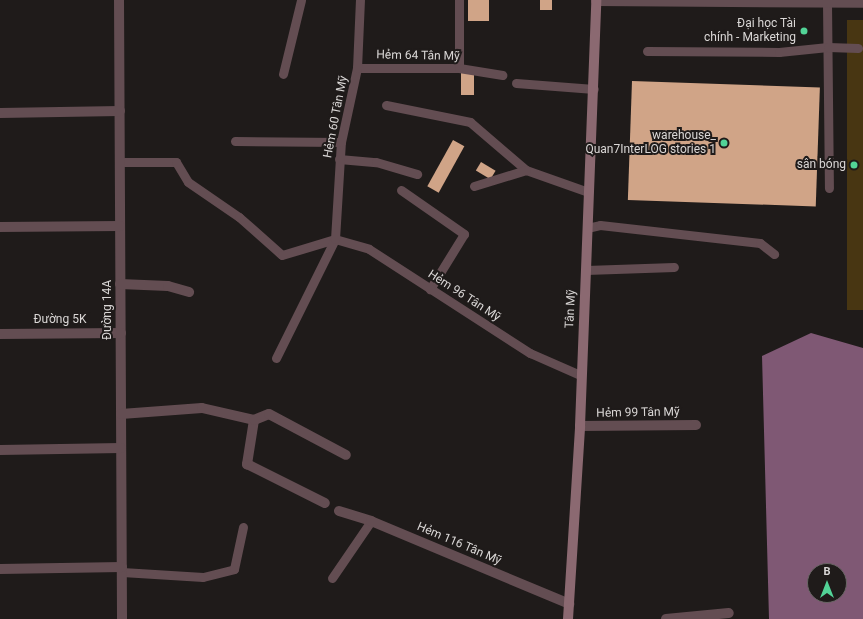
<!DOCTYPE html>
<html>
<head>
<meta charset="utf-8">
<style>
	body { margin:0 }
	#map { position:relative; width:863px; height:619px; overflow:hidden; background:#1f1b1a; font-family:Roboto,sans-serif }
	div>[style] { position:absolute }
	.green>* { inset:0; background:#483612; transform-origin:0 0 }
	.water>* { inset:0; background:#7f5874 }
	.building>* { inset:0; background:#d0a487; transform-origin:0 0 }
	.lane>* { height:9px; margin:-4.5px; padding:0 4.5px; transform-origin:4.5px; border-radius:4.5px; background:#634d52 }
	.street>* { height:10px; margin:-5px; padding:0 5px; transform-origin:5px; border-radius:5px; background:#634d52 }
	.secondary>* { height:10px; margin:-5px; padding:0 5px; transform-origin:5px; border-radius:5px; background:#8b6971 }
	.dots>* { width:11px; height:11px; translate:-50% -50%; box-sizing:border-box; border:2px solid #1f1b1a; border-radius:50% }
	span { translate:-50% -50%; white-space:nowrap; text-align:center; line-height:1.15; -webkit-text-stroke:4px #1f1b1a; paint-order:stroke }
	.poi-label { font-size:12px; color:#dad7d6 }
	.right { translate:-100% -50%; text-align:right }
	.street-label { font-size:12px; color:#dad7d6 }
	.north { position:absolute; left:807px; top:563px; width:40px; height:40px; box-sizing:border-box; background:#1f1b1a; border:1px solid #6a6665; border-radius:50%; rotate:0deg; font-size:11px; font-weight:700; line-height:16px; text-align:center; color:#dad7d6 }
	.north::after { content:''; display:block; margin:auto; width:14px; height:18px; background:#52d397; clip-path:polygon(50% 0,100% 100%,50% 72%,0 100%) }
</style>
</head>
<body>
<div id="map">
	<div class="green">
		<i style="left:847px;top:20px;width:16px;height:290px"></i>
	</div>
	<div class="water">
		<i style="clip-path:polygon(evenodd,811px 333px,863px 348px,863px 619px,769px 619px,762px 356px,811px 333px,815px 571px,839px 571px,839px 595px,815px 595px,815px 571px)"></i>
	</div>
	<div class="building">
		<i style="left:468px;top:0;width:21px;height:21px"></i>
		<i style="left:540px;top:0;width:12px;height:10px"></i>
		<i style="left:461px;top:73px;width:13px;height:22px"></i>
		<i style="left:632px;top:81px;width:188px;height:119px;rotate:2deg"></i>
		<i style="left:453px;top:140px;width:13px;height:53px;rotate:29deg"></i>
		<i style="left:481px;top:162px;width:17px;height:10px;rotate:31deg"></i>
	</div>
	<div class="lane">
		<i style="left:459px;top:0;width:68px;rotate:90deg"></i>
		<i style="left:827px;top:3px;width:185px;rotate:89.4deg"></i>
		<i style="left:647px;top:51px;width:132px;rotate:0.4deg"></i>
		<i style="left:779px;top:52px;width:49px;rotate:-5.8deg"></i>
		<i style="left:828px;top:47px;width:30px;rotate:2deg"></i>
		<i style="left:357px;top:68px;width:102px"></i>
		<i style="left:459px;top:68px;width:44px;rotate:9.2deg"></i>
		<i style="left:283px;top:74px;width:76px;rotate:-76.3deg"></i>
		<i style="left:516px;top:83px;width:78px;rotate:4.4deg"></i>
		<i style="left:386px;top:105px;width:86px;rotate:11.4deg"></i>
		<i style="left:470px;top:122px;width:74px;rotate:40.6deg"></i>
		<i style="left:526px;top:170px;width:66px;rotate:19.5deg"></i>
		<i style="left:235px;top:141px;width:106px;rotate:0.5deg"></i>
		<i style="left:339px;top:159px;width:37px;rotate:5deg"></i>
		<i style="left:376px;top:162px;width:43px;rotate:16.3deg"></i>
		<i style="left:120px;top:162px;width:56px"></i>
		<i style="left:176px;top:162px;width:23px;rotate:59deg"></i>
		<i style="left:188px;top:182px;width:62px;rotate:34.5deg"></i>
		<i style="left:239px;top:217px;width:57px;rotate:41.5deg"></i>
		<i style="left:282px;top:255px;width:55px;rotate:-16.8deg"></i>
		<i style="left:474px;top:186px;width:54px;rotate:-17.1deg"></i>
		<i style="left:401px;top:190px;width:77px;rotate:34.9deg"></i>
		<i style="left:464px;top:234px;width:65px;rotate:121.7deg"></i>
		<i style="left:587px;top:228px;width:13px;rotate:-13deg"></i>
		<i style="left:600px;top:225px;width:161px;rotate:6.4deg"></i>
		<i style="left:760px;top:243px;width:18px;rotate:38deg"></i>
		<i style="left:335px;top:239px;width:35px;rotate:16deg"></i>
		<i style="left:369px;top:249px;width:192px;rotate:32.9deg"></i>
		<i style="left:530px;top:353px;width:55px;rotate:23.7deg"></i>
		<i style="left:586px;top:270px;width:88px;rotate:-2deg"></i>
		<i style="left:276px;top:358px;width:133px;rotate:-63.6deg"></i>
		<i style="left:335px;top:239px;width:97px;rotate:-86.5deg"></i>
		<i style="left:341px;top:142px;width:76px;rotate:-77.8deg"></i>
		<i style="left:357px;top:68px;width:68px;rotate:-87.5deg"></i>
		<i style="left:122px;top:572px;width:81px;rotate:3.5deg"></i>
		<i style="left:203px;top:577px;width:32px;rotate:-14deg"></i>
		<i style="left:234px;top:569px;width:43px;rotate:-77.9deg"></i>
		<i style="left:332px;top:578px;width:69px;rotate:-55.6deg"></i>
	</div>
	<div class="street">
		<i style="left:119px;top:0;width:619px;rotate:89.72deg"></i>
		<i style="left:596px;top:1px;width:267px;rotate:0.4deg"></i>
		<i style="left:0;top:113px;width:120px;rotate:-1deg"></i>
		<i style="left:0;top:227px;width:120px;rotate:-0.5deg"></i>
		<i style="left:120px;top:284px;width:48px;rotate:2.4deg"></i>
		<i style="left:168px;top:286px;width:22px;rotate:16deg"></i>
		<i style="left:0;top:334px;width:121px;rotate:-0.5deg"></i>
		<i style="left:121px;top:414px;width:81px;rotate:-4.2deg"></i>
		<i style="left:202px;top:408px;width:53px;rotate:13deg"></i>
		<i style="left:254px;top:420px;width:45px;rotate:99deg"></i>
		<i style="left:247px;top:464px;width:87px;rotate:26.6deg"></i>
		<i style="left:254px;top:420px;width:16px;rotate:-22deg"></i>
		<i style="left:269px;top:414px;width:87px;rotate:28deg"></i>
		<i style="left:580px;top:426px;width:116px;rotate:-0.5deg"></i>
		<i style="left:0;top:450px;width:121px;rotate:-0.9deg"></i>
		<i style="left:339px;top:511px;width:34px;rotate:17deg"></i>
		<i style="left:371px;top:521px;width:215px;rotate:22.7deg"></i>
		<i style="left:0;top:569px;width:122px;rotate:-0.9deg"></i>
		<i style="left:666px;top:619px;width:63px;rotate:-5.4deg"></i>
	</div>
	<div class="secondary">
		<i style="left:568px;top:619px;width:193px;rotate:-86.4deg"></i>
		<i style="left:580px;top:426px;width:426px;rotate:-87.8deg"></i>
	</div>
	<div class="dots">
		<i style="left:804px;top:31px;background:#52d397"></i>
		<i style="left:724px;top:143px;background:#52d397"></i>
		<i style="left:854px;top:165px;background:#52d397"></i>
	</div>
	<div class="poi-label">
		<span class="right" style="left:796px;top:31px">Đại học Tài<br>chính - Marketing</span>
		<span class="right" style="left:716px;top:143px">warehouse_<br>Quan7InterLOG stories 1</span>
		<span class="right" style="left:846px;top:165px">sân bóng</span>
	</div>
	<div class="street-label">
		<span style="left:418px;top:56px;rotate:1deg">Hẻm 64 Tân Mỹ</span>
		<span style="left:336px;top:117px;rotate:-79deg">Hẻm 60 Tân Mỹ</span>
		<span style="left:464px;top:296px;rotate:33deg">Hẻm 96 Tân Mỹ</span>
		<span style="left:571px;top:309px;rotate:-87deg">Tân Mỹ</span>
		<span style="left:108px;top:310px;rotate:-90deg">Đường 14A</span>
		<span style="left:60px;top:320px">Đường 5K</span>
		<span style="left:638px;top:413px;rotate:-1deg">Hẻm 99 Tân Mỹ</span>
		<span style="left:459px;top:544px;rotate:23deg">Hẻm 116 Tân Mỹ</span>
	</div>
	<div class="north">B</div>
</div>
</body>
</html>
